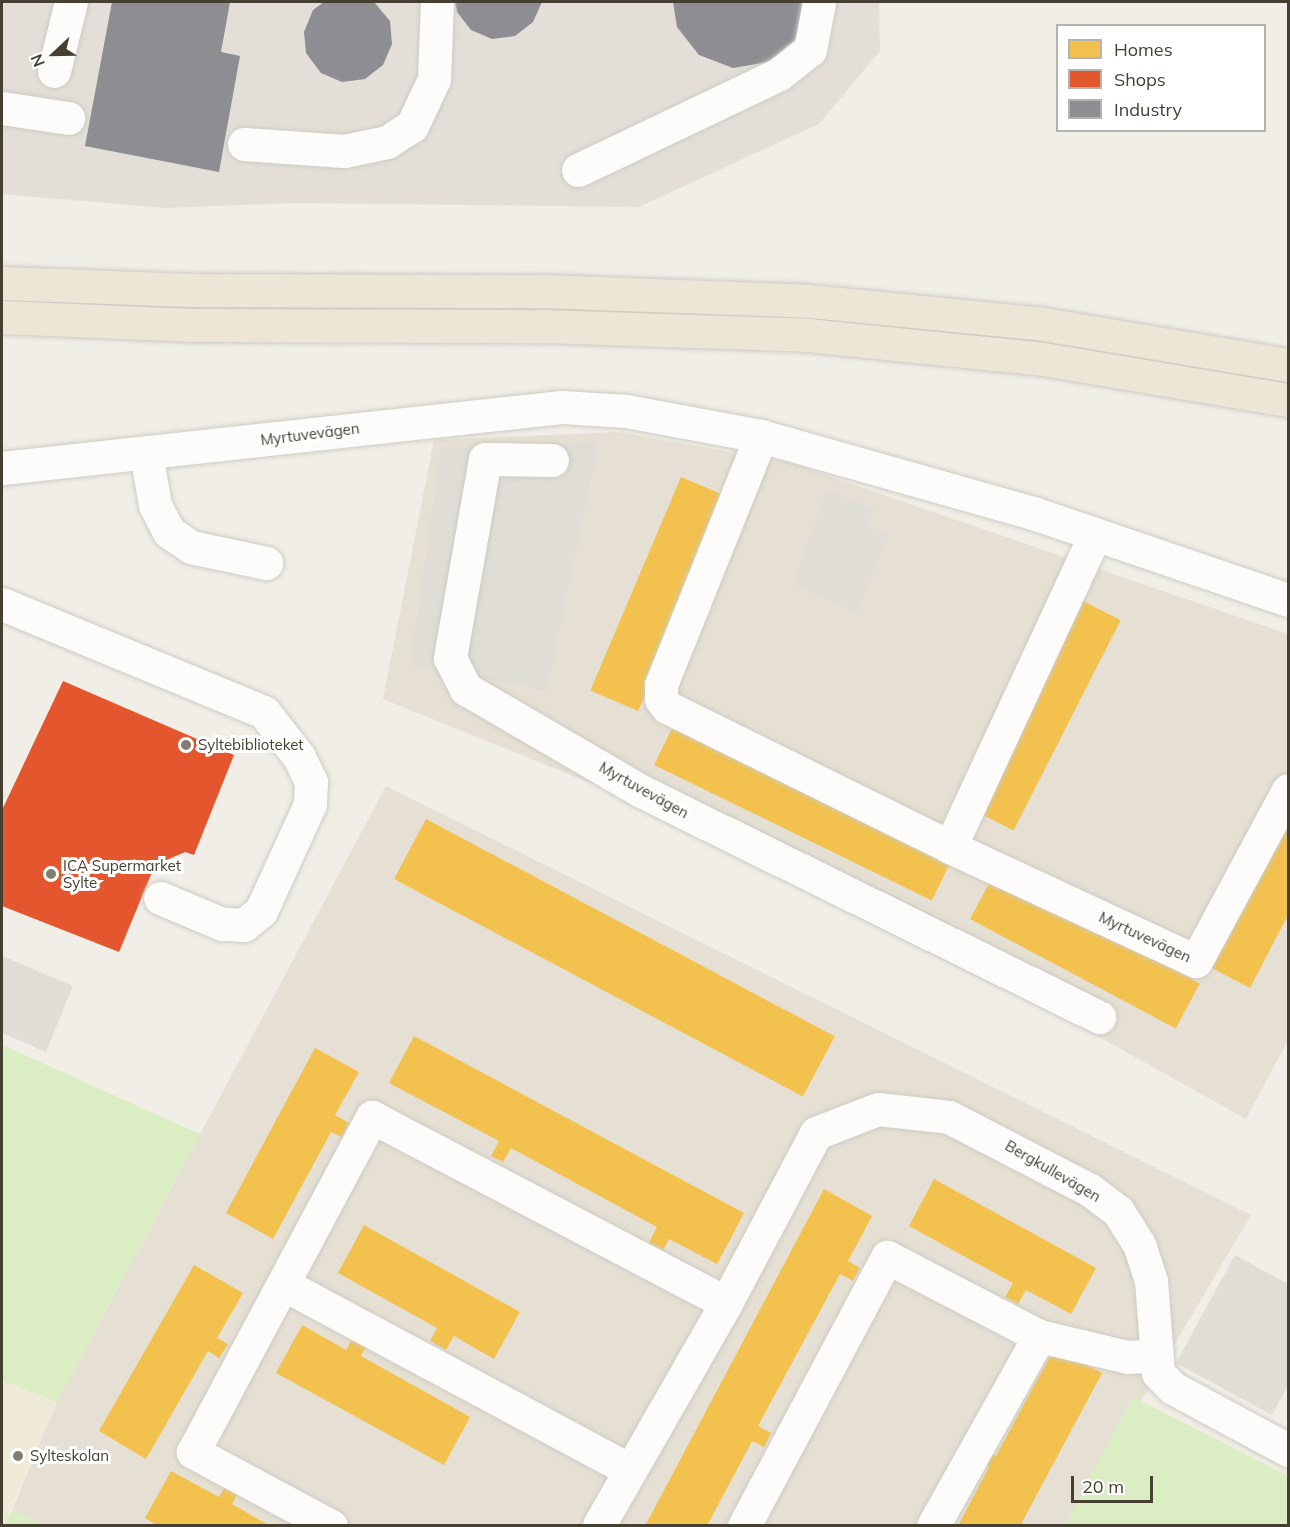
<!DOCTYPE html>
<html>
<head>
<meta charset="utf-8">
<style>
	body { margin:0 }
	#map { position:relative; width:1290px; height:1527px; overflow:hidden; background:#f0eee7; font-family:Mulish,sans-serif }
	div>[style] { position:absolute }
	.residential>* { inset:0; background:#e5e0d3 }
	.industrial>* { inset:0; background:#e3dfd8 }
	.education>* { inset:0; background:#efead8 }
	.green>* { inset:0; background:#dbedc3 }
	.parking>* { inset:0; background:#dfddd6 }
	.homes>* { inset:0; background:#f2c14e; transform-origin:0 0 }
	.shops>* { inset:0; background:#e4572e }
	.industry>* { inset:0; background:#8d8d92 }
	.roads { filter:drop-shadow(0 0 2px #cecbc4) drop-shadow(0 0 2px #cecbc4) }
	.minor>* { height:33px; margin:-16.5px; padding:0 16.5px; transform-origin:16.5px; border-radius:16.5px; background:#fdfcfb }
	.highway>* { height:33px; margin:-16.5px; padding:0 16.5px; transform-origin:16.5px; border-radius:16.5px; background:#ece6d7 }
	.dots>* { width:16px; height:16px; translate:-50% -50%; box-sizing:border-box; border:3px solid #fff; border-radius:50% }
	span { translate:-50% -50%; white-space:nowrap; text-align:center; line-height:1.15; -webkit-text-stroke:6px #fff; paint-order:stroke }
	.street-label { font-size:15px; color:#464032 }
	.poi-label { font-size:15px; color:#464032 }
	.left { translate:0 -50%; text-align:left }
	.frame { position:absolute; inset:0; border:3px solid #464032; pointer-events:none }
	.legend { position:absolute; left:1056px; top:24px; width:210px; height:108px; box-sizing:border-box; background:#fff; border:2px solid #b5b3ad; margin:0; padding:8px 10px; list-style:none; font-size:18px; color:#464032 }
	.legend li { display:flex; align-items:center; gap:12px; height:30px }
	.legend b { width:30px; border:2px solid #b5b3ad }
	.north { position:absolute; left:24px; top:24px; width:60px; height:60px; -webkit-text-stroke:4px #fff; paint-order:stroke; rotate:248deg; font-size:16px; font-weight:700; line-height:24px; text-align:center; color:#464032 }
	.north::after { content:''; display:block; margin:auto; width:21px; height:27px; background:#464032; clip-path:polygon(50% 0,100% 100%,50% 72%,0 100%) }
	.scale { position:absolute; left:1071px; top:1476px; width:82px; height:27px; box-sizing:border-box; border:3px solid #464032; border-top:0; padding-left:8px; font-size:18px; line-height:21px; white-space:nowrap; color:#464032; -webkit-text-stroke:4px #fff; paint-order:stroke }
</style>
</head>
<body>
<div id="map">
	<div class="residential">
		<i style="clip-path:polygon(618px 432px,788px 462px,1288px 634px,1288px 1040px,1246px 1119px,877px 913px,630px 799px,383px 699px,434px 440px)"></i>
		<i style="clip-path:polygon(386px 786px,1251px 1215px,1068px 1525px,46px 1526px,12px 1510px,57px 1402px)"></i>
	</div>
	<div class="industrial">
		<i style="clip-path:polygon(2px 2px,879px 2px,880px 51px,819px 124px,639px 207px,294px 203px,164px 208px,2px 194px)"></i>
	</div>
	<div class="education">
		<i style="clip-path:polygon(2px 1380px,57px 1402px,3px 1526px,2px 1525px)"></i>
	</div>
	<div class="green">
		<i style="clip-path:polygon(2px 1045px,200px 1134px,57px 1402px,2px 1380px)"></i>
		<i style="clip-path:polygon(1133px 1397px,1288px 1476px,1288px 1525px,1065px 1525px)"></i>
		<i style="clip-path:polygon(12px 1510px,46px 1525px,3px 1525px)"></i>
	</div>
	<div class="parking">
		<i style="clip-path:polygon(599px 441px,547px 691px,410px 665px,441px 448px)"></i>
		<i style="clip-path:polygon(826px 490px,874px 508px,868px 525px,888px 536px,857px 613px,793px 584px)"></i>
		<i style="clip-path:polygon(2px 956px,73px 986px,46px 1052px,2px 1033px)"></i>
		<i style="clip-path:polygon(1235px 1255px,1288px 1284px,1288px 1385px,1272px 1415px,1176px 1363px)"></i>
	</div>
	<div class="homes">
		<i style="left:681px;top:477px;width:52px;height:232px;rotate:23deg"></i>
		<i style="left:1077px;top:598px;width:49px;height:236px;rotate:27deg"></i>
		<i style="left:676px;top:720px;width:309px;height:50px;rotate:26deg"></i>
		<i style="clip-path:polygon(1288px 810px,1288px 915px,1250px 988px,1206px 965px)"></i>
		<i style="left:426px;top:819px;width:463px;height:68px;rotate:28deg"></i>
		<i style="left:994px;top:874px;width:233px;height:51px;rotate:28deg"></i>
		<i style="clip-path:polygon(414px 1036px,744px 1213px,717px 1264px,669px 1239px,663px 1250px,649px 1243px,657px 1227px,511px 1148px,503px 1162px,491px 1156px,499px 1141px,389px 1083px)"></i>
		<i style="clip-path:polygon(315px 1048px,359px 1072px,335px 1115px,349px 1123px,342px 1137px,331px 1132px,273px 1239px,226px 1213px)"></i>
		<i style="clip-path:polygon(934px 1179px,1096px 1268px,1071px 1314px,1026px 1290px,1018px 1304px,1005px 1297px,1013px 1283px,909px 1226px)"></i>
		<i style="clip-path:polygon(824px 1189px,872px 1216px,848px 1261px,860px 1268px,853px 1281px,840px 1274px,758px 1426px,771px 1433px,764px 1447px,752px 1441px,707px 1526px,645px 1526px)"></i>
		<i style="clip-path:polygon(364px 1225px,520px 1312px,494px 1359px,454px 1336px,446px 1350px,430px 1341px,437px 1328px,338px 1273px)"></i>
		<i style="clip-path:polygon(194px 1265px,243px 1293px,217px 1338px,228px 1344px,219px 1358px,208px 1351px,146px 1459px,99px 1431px)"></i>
		<i style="clip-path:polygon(302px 1325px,346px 1350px,354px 1336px,368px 1343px,361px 1356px,470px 1417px,444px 1465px,276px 1373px)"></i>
		<i style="clip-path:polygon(1055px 1347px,1102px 1373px,1020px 1526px,958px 1526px,989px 1467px,977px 1461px,983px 1450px,996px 1456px)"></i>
		<i style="clip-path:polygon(171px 1471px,219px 1497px,226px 1485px,238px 1492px,232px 1504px,270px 1526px,158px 1526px,145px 1518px)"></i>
	</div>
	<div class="shops">
		<i style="clip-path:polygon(63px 681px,234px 755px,194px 855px,185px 852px,155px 865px,119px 952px,2px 906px,2px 810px)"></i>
	</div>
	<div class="industry">
		<i style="clip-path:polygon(112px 2px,230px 2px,221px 52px,240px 56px,219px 172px,85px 146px)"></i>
		<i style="clip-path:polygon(324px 2px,374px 2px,390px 21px,392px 44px,383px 65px,365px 79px,342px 82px,321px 73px,306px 53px,304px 32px,313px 10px)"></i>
		<i style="clip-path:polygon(455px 2px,542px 2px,533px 22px,515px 36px,492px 39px,471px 30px,457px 12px)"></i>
		<i style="clip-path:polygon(673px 2px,808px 2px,796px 39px,768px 62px,733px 68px,699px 55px,677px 27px)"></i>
	</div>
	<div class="roads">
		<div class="minor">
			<i style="left:54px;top:71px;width:71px;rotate:-76.2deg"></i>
			<i style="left:2px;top:108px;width:67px;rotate:8.6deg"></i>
			<i style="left:244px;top:144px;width:100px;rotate:4deg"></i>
			<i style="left:344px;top:151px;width:44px;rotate:-11.8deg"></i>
			<i style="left:387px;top:142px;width:30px;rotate:-33deg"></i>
			<i style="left:412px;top:126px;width:52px;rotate:-64.9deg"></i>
			<i style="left:434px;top:79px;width:77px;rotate:-87.8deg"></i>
			<i style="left:578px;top:170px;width:223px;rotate:-25.5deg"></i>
			<i style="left:779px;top:74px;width:39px;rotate:-38deg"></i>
			<i style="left:810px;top:50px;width:49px;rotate:-79.4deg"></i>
			<i style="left:761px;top:436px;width:268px;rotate:111.9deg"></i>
			<i style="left:661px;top:685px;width:14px;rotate:90deg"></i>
			<i style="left:661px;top:699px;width:10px;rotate:53deg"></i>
			<i style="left:667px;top:707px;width:316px;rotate:26.3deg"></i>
			<i style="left:950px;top:847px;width:271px;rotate:24.9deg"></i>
			<i style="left:1196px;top:961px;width:194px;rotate:-61.7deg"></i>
			<i style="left:146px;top:453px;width:53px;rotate:80.2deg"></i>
			<i style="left:155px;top:505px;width:30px;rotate:63deg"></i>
			<i style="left:169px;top:532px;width:27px;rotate:34deg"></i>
			<i style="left:191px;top:547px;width:77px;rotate:12deg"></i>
			<i style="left:552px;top:460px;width:67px;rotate:-179.1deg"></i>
			<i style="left:485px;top:459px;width:202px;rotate:100deg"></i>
			<i style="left:450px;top:658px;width:35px;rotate:63deg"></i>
			<i style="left:466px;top:689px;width:203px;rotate:30.2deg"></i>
			<i style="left:641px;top:791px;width:511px;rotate:26.26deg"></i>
			<i style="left:2px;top:468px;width:563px;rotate:-6.22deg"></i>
			<i style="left:562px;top:407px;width:64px;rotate:3.6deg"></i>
			<i style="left:626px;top:411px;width:137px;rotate:10.5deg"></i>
			<i style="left:761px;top:436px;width:283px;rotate:15.8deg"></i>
			<i style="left:1033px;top:513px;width:269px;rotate:18.8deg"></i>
			<i style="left:2px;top:604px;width:283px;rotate:22.4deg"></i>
			<i style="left:264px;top:712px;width:57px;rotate:52.1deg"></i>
			<i style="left:299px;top:757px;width:28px;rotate:64deg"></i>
			<i style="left:311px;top:782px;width:22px;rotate:93deg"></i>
			<i style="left:310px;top:804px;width:118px;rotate:114.6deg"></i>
			<i style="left:261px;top:911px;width:22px;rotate:141deg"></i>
			<i style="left:244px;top:925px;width:22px;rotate:-177deg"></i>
			<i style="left:222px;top:924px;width:67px;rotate:-157.2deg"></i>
			<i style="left:950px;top:847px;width:345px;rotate:-65.1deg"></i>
			<i style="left:283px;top:1284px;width:394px;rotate:28.2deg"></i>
			<i style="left:599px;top:1525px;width:256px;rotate:-60.2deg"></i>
			<i style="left:331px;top:1526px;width:157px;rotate:-151.8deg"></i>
			<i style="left:193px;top:1452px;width:380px;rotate:-61.9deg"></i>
			<i style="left:372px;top:1117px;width:400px;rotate:27.7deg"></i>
			<i style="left:726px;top:1303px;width:192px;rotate:-62.1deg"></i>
			<i style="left:816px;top:1133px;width:66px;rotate:-21.2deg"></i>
			<i style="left:878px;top:1109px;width:71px;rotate:6.4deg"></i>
			<i style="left:949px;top:1117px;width:159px;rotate:27.4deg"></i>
			<i style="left:1090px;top:1190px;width:35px;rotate:37deg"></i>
			<i style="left:1118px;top:1211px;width:39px;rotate:58deg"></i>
			<i style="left:1139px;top:1244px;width:39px;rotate:72deg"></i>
			<i style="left:1151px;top:1281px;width:92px;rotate:85.6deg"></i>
			<i style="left:1158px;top:1373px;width:21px;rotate:45deg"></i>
			<i style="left:1173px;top:1388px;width:131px;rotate:28.3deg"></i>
			<i style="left:744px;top:1526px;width:305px;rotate:-62deg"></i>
			<i style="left:887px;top:1257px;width:171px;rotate:27.5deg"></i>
			<i style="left:1039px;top:1336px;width:91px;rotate:13.3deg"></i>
			<i style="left:1128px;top:1357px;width:26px;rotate:-4deg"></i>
			<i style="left:933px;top:1526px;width:218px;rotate:-60.8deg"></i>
		</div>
		<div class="highway">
			<i style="left:2px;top:283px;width:188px;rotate:2.1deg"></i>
			<i style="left:190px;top:290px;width:352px;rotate:0.2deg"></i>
			<i style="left:542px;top:291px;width:268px;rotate:2.1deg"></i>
			<i style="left:810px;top:301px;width:234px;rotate:5.6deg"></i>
			<i style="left:1043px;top:324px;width:248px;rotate:9.5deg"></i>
			<i style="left:2px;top:317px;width:188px;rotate:2.4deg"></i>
			<i style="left:190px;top:325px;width:353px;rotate:0.2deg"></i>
			<i style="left:543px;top:326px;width:265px;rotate:1.9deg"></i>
			<i style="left:808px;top:335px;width:236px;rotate:5.8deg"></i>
			<i style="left:1043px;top:359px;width:248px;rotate:9.5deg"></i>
		</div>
	</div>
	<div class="dots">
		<i style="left:186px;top:745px;background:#827d71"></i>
		<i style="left:51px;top:874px;background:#827d71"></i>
		<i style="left:18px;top:1456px;background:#827d71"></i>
	</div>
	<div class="street-label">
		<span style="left:310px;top:434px;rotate:-7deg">Myrtuvevägen</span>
		<span style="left:644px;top:790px;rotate:29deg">Myrtuvevägen</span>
		<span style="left:1145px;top:937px;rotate:25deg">Myrtuvevägen</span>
		<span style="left:1053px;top:1171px;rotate:30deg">Bergkullevägen</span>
	</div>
	<div class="poi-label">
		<span class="left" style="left:198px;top:745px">Syltebiblioteket</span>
		<span class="left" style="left:63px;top:874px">ICA Supermarket<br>Sylte</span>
		<span class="left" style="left:30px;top:1456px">Sylteskolan</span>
	</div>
	<div class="frame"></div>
	<ul class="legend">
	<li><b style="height:16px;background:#f2c14e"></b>Homes</li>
	<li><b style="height:16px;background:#e4572e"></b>Shops</li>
	<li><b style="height:16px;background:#8d8d92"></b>Industry</li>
	</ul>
	<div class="north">N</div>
	<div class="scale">20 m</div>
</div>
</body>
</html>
